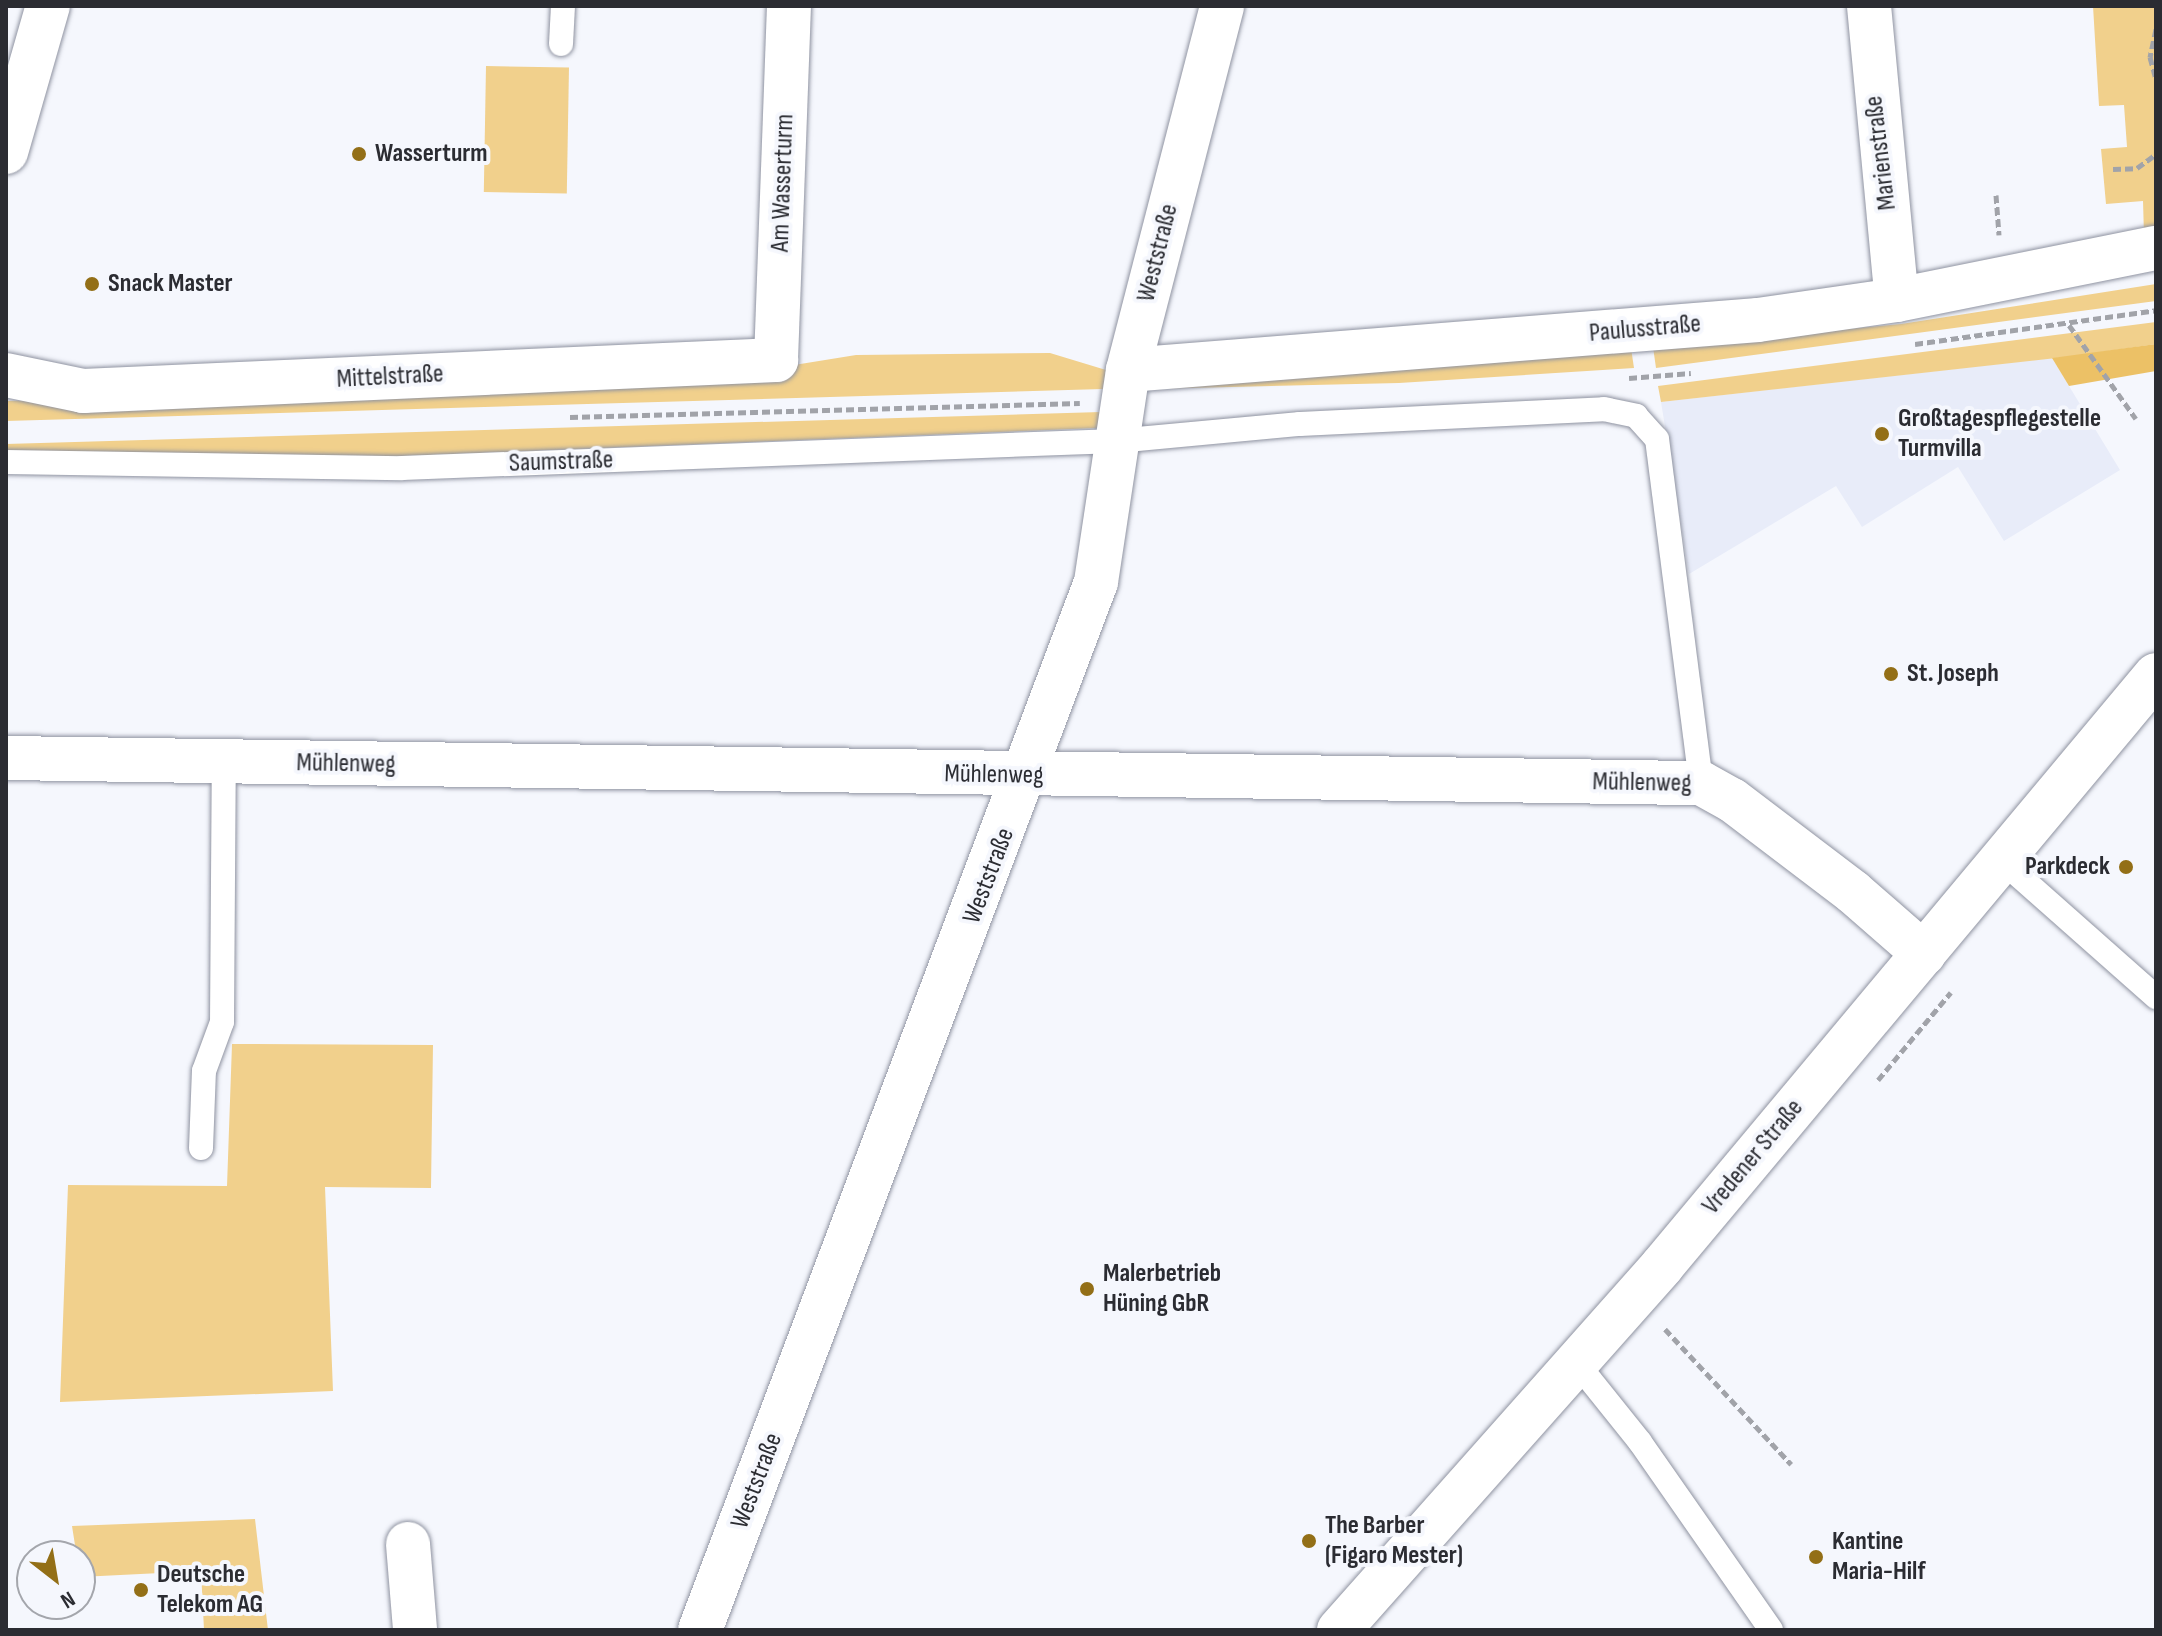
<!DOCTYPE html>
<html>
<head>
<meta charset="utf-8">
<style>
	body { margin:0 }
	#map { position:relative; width:2162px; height:1636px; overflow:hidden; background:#f5f7fd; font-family:"Sofia Sans Condensed",sans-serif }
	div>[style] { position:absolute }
	.built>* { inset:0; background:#e8ecf9 }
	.green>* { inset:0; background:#f1d08c; transform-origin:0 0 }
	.forest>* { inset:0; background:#ecc166 }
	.path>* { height:5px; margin-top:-2.5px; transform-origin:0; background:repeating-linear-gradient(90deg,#a1a3a9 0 8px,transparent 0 12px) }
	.roads { filter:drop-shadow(0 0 2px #8f93a1) drop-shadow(0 0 2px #8f93a1) }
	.service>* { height:24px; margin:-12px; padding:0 12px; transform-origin:12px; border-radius:12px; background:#fff }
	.minor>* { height:44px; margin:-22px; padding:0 22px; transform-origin:22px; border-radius:22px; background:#fff }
	.secondary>* { height:44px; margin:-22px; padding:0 22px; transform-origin:22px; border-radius:22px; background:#fff }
	.dots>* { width:22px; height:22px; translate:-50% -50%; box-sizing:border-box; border:4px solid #f5f7fd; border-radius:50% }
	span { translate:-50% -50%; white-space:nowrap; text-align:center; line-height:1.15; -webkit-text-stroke:8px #f5f7fd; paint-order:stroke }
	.street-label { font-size:26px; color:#2b2c32 }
	.poi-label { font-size:26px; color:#2b2c32; font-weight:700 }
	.left { translate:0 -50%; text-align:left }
	.right { translate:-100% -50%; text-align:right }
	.frame { position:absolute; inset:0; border:8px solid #2b2c32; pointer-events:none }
	.north { position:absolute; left:16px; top:1540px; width:80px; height:80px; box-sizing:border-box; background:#f5f7fd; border:2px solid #a4a6ac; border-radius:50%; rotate:149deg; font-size:22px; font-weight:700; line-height:32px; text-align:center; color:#2b2c32 }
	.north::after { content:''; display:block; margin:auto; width:28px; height:36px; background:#936f17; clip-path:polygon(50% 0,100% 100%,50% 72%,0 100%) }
</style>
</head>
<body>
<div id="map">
	<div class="built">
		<i style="clip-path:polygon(2052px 358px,2120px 470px,2004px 541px,1958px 467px,1862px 527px,1836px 486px,1689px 574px,1661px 402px)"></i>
	</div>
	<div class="green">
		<i style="clip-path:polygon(2093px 6px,2156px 6px,2156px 233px,2144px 235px,2143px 201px,2106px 204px,2101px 149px,2127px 147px,2124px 105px,2099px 106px)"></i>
		<i style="left:486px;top:66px;width:83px;height:126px;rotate:1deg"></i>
		<i style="clip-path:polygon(2156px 284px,2156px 301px,1656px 368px,1653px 347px,1901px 324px)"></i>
		<i style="clip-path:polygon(2156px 322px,2156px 344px,2074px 356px,1661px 402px,1658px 386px)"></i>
		<i style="clip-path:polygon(1631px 348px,1634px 368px,1399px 383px,1148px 389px)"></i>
		<i style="clip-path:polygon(1050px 353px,1106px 370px,1103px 389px,6px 421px,6px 401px,754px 379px,788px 366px,856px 355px)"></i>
		<i style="clip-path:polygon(1101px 412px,1098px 428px,381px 457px,6px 455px,6px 444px)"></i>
		<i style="clip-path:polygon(232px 1044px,433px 1045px,431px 1188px,325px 1187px,333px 1391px,60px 1402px,68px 1185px,227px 1186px)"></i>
		<i style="clip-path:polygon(255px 1519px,268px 1630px,204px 1630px,201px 1571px,80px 1577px,72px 1526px)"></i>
	</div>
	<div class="forest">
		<i style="clip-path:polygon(2156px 344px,2156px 371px,2069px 386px,2052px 358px)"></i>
	</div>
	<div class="path">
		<i style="left:2156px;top:29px;width:29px;rotate:102deg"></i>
		<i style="left:2150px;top:57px;width:23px;rotate:75deg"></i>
		<i style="left:2113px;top:169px;width:24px;rotate:-2deg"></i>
		<i style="left:2137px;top:168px;width:24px;rotate:-36deg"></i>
		<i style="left:1996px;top:195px;width:40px;rotate:85.7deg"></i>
		<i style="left:2069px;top:325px;width:115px;rotate:54.5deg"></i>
		<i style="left:1915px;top:344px;width:243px;rotate:-8deg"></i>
		<i style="left:1629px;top:378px;width:62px;rotate:-4.6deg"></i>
		<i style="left:570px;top:417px;width:510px;rotate:-1.57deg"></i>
		<i style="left:1878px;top:1080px;width:114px;rotate:-50.3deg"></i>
		<i style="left:1665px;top:1329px;width:185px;rotate:47deg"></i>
	</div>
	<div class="roads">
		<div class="service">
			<i style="left:561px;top:44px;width:38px;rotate:-87deg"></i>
			<i style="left:6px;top:462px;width:396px;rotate:0.9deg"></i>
			<i style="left:402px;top:468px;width:715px;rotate:-2.17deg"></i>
			<i style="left:1116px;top:441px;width:185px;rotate:-5.3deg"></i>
			<i style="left:1300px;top:424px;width:304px;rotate:-2.8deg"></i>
			<i style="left:1604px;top:409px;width:33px;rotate:12deg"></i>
			<i style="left:1636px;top:416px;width:31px;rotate:48deg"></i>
			<i style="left:1657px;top:439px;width:347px;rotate:82.7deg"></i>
			<i style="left:2001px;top:860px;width:207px;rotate:41.5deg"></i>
			<i style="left:201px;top:1148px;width:77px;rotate:-87.8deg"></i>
			<i style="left:204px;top:1071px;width:52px;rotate:-69.8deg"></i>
			<i style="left:222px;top:1022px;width:260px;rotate:-89.6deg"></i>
			<i style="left:1576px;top:1362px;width:102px;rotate:51.3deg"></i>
			<i style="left:1640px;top:1442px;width:229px;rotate:55.1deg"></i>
		</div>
		<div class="minor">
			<i style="left:1869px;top:6px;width:295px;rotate:84.6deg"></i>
			<i style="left:1128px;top:370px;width:632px;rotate:-4.54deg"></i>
			<i style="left:1758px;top:320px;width:140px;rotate:-8.2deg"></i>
			<i style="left:1897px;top:300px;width:264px;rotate:-11.4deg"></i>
			<i style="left:6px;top:375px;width:79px;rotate:11.7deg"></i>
			<i style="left:83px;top:391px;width:694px;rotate:-2.56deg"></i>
			<i style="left:776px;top:360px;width:354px;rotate:-87.9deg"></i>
			<i style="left:6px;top:758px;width:1695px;rotate:0.85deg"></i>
			<i style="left:1701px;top:783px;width:35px;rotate:29deg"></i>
			<i style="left:1732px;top:800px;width:152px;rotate:37.2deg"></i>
			<i style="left:1853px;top:892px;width:94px;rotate:41.1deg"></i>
			<i style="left:408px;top:1544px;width:86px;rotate:85.3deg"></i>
			<i style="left:700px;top:1630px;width:1120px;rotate:-69.3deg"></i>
			<i style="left:1096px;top:582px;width:214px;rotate:-81.4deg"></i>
			<i style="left:1128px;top:370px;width:376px;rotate:-75.5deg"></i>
			<i style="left:1339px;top:1630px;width:487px;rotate:-48.4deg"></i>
			<i style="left:1662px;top:1266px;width:770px;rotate:-50.11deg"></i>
		</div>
		<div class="secondary">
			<i style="left:6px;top:152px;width:152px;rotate:-74deg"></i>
		</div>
	</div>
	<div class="dots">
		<i style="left:359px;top:154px;background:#936f17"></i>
		<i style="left:92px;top:284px;background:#936f17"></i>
		<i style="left:1882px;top:434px;background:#936f17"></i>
		<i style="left:1891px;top:674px;background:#936f17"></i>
		<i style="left:2126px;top:867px;background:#936f17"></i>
		<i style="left:1087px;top:1289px;background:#936f17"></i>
		<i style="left:1309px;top:1541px;background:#936f17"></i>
		<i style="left:1816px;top:1557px;background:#936f17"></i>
		<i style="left:141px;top:1590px;background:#936f17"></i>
	</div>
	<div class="street-label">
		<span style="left:1881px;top:153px;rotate:-97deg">Marienstraße</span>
		<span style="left:783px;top:183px;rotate:-88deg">Am Wasserturm</span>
		<span style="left:1158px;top:253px;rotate:-76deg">Weststraße</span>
		<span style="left:1645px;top:329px;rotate:-5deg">Paulusstraße</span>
		<span style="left:390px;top:377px;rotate:-3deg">Mittelstraße</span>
		<span style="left:561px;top:462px;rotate:-2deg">Saumstraße</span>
		<span style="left:346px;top:764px;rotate:1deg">Mühlenweg</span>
		<span style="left:994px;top:775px;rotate:1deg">Mühlenweg</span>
		<span style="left:1642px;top:783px;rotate:1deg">Mühlenweg</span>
		<span style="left:989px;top:876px;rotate:-69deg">Weststraße</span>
		<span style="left:1753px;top:1157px;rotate:-50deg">Vredener Straße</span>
		<span style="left:757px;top:1481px;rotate:-69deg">Weststraße</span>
	</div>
	<div class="poi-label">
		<span class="left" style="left:375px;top:154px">Wasserturm</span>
		<span class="left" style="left:108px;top:284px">Snack Master</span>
		<span class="left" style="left:1898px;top:434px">Großtagespflegestelle<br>Turmvilla</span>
		<span class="left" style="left:1907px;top:674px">St. Joseph</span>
		<span class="right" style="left:2110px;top:867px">Parkdeck</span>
		<span class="left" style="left:1103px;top:1289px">Malerbetrieb<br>Hüning GbR</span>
		<span class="left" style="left:1325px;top:1541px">The Barber<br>(Figaro Mester)</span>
		<span class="left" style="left:1832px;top:1557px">Kantine<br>Maria-Hilf</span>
		<span class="left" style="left:157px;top:1590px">Deutsche<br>Telekom AG</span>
	</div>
	<div class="frame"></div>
	<div class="north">N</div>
</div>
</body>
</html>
